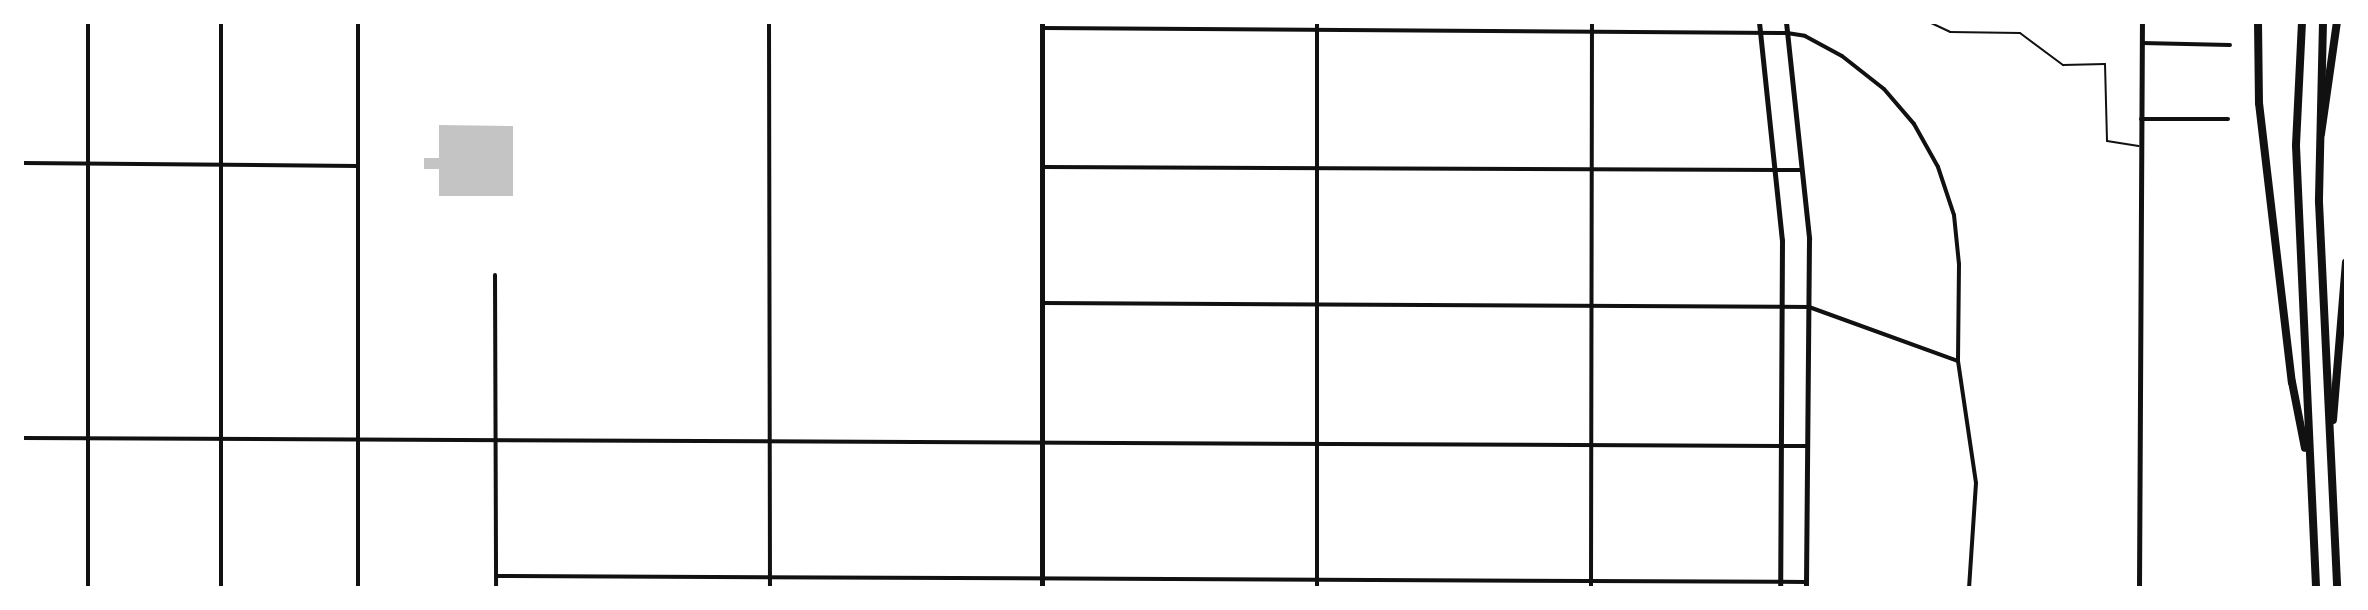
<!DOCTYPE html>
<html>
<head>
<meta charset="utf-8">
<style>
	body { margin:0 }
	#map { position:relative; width:2368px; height:610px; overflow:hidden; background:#fff; font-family:"Fira Sans",sans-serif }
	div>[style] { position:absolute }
	.building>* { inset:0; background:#c4c4c4 }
	.service>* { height:2px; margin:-1px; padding:0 1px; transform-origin:1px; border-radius:1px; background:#111 }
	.minor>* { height:4px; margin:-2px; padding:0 2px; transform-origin:2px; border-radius:2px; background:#111 }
	.tertiary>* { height:5px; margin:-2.5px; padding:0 2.5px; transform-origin:2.5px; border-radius:2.5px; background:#111 }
	.motorway>* { height:8px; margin:-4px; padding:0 4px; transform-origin:4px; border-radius:4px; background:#111 }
	span { translate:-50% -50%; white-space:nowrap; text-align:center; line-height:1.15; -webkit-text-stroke:6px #fff; paint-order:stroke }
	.frame { position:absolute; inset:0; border:24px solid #fff; pointer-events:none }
</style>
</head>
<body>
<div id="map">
	<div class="building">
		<i style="clip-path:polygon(439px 125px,513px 126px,513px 196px,439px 196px,439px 169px,424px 169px,424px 158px,439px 158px)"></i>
	</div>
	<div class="service">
		<i style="left:1929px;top:22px;width:23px;rotate:25deg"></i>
		<i style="left:1950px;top:32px;width:70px;rotate:0.8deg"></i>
		<i style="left:2020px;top:33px;width:54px;rotate:36.7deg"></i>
		<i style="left:2063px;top:65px;width:42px;rotate:-1.4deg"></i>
		<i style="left:2105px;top:64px;width:77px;rotate:88.5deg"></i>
		<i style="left:2107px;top:141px;width:32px;rotate:9deg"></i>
	</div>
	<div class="minor">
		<i style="left:769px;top:22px;width:566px;rotate:89.9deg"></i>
		<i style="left:1042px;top:28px;width:745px;rotate:0.38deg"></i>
		<i style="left:1787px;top:33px;width:18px;rotate:9deg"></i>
		<i style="left:1805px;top:36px;width:42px;rotate:28.4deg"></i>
		<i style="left:1842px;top:56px;width:53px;rotate:38.2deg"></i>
		<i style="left:1884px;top:89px;width:46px;rotate:49.4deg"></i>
		<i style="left:1914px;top:124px;width:49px;rotate:60.8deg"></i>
		<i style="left:1938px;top:167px;width:51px;rotate:71.6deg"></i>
		<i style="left:1954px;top:215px;width:49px;rotate:84.2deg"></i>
		<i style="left:1959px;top:264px;width:97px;rotate:90.6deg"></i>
		<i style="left:1958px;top:361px;width:123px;rotate:81.6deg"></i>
		<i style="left:1976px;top:483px;width:105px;rotate:93.8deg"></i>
		<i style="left:2142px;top:43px;width:88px;rotate:1.3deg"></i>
		<i style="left:2141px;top:119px;width:87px"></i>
		<i style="left:22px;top:163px;width:336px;rotate:0.5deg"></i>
		<i style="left:1043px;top:167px;width:757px;rotate:0.23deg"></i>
		<i style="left:495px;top:275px;width:313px;rotate:89.8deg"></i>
		<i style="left:1042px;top:303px;width:767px;rotate:0.3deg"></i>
		<i style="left:1809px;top:307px;width:158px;rotate:19.9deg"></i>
		<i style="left:22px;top:438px;width:1786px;rotate:0.26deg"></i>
		<i style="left:496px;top:576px;width:1310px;rotate:0.26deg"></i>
		<i style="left:88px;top:588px;width:566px;rotate:-90deg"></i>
		<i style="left:221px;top:588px;width:566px;rotate:-90deg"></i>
		<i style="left:358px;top:588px;width:566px;rotate:-90deg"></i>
		<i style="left:1317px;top:588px;width:566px;rotate:-90deg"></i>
		<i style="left:1591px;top:588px;width:566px;rotate:-89.9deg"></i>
	</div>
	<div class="tertiary">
		<i style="left:1042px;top:22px;width:566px;rotate:90deg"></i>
		<i style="left:1759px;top:22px;width:219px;rotate:84deg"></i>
		<i style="left:1782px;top:240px;width:348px;rotate:90.3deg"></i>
		<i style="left:1786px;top:22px;width:218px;rotate:83.9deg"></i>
		<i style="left:1809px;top:239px;width:349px;rotate:90.5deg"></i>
		<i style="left:2139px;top:588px;width:566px;rotate:-89.7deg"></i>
	</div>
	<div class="motorway">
		<i style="left:2258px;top:22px;width:81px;rotate:89.3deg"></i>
		<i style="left:2259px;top:103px;width:281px;rotate:83.3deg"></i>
		<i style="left:2292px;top:382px;width:67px;rotate:78.9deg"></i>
		<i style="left:2302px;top:22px;width:124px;rotate:92.8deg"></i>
		<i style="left:2296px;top:146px;width:442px;rotate:87.4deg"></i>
		<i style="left:2323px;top:22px;width:180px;rotate:91.3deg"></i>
		<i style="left:2319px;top:202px;width:386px;rotate:87.3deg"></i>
		<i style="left:2321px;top:134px;width:113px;rotate:-81.9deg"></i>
		<i style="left:2333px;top:420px;width:158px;rotate:-85.3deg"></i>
	</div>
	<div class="frame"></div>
</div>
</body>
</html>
